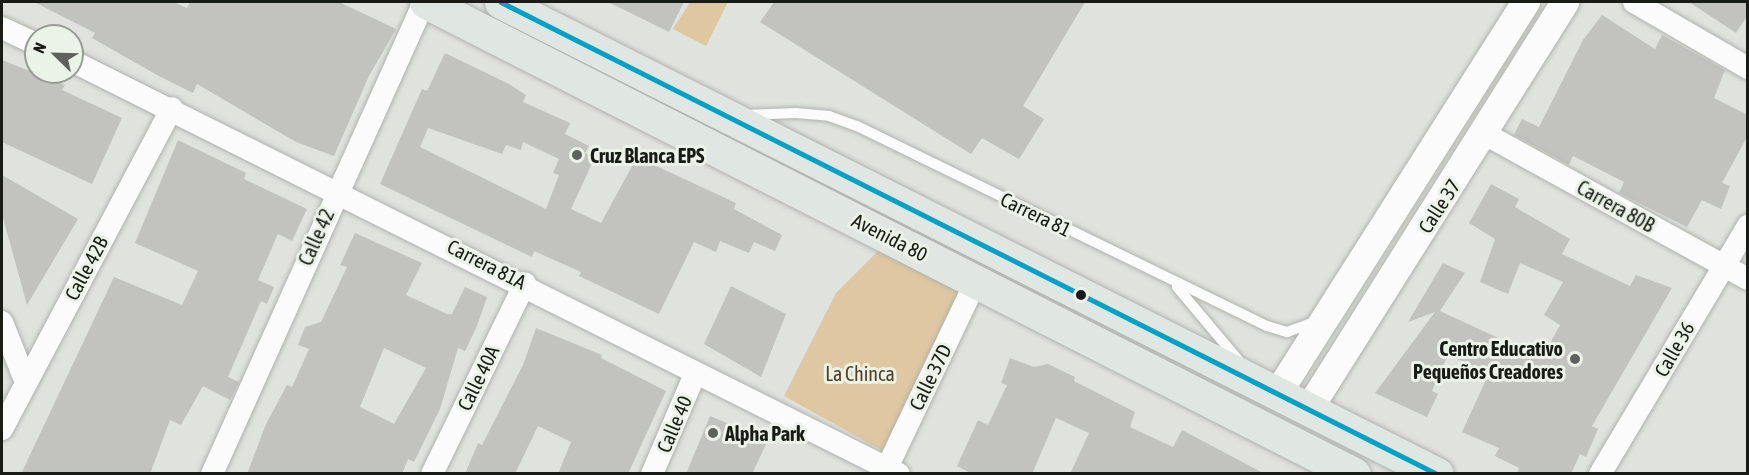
<!DOCTYPE html>
<html>
<head>
<meta charset="utf-8">
<style>
	body { margin:0 }
	#map { position:relative; width:1749px; height:475px; overflow:hidden; background:#dfe2dd; font-family:"Asap Condensed",sans-serif }
	div>[style] { position:absolute }
	.green>* { inset:0; background:#dfc7a2 }
	.building>* { inset:0; background:#c2c3bf }
	.roads { filter:drop-shadow(0 0 2px #b0b2ae) drop-shadow(0 0 2px #b0b2ae) }
	.service>* { height:10px; margin:-5px; padding:0 5px; transform-origin:5px; border-radius:5px; background:#fafbfa }
	.minor>* { height:22px; margin:-11px; padding:0 11px; transform-origin:11px; border-radius:11px; background:#fafbfa }
	.tertiary>* { height:28px; margin:-14px; padding:0 14px; transform-origin:14px; border-radius:14px; background:#fafbfa }
	.primary>* { height:33px; margin:-16.5px; padding:0 16.5px; transform-origin:16.5px; border-radius:16.5px; background:#e0e7e3 }
	.bus-1>* { height:4.5px; margin:-2.25px; padding:0 2.25px; transform-origin:2.25px; border-radius:2.25px; background:#01a2c5 }
	.dots>* { width:16px; height:16px; translate:-50% -50%; box-sizing:border-box; border:3px solid #ebf2e7; border-radius:50% }
	span { translate:-50% -50%; white-space:nowrap; text-align:center; line-height:1.15; -webkit-text-stroke:6px #ebf2e7; paint-order:stroke }
	.poi-label { font-size:20px; color:#191b17; font-weight:700 }
	.left { translate:0 -50%; text-align:left }
	.right { translate:-100% -50%; text-align:right }
	.street-label { font-size:20px; color:#191b17 }
	.park-label { font-size:20px; color:#543d1e }
	.frame { position:absolute; inset:0; border:3px solid #191b17; pointer-events:none }
	.north { position:absolute; left:24px; top:24px; width:60px; height:60px; box-sizing:border-box; background:#ebf2e7; border:2px solid #979c94; border-radius:50%; rotate:293deg; font-size:16px; font-weight:700; line-height:24px; text-align:center; color:#191b17 }
	.north::after { content:''; display:block; margin:auto; width:21px; height:27px; background:#5e615c; clip-path:polygon(50% 0,100% 100%,50% 72%,0 100%) }
</style>
</head>
<body>
<div id="map">
	<div class="green">
		<i style="clip-path:polygon(690px 2px,728px 2px,706px 46px,673px 29px)"></i>
		<i style="clip-path:polygon(879px 250px,962px 289px,885px 452px,784px 396px,836px 293px)"></i>
	</div>
	<div class="building">
		<i style="clip-path:polygon(34px 2px,173px 2px,187px 8px,190px 2px,339px 2px,396px 29px,369px 76px,334px 156px,296px 142px,197px 84px,193px 93px,157px 75px,92px 38px,95px 33px)"></i>
		<i style="clip-path:polygon(608px 2px,684px 2px,669px 32px)"></i>
		<i style="clip-path:polygon(774px 2px,1085px 2px,1023px 106px,1044px 119px,1019px 159px,982px 138px,971px 154px,760px 22px)"></i>
		<i style="clip-path:polygon(1689px 2px,1748px 2px,1748px 15px,1736px 33px)"></i>
		<i style="clip-path:polygon(1602px 15px,1655px 49px,1662px 35px,1725px 70px,1714px 98px,1748px 115px,1748px 135px,1722px 183px,1730px 186px,1721px 209px,1702px 200px,1687px 227px,1619px 193px,1624px 182px,1573px 156px,1569px 165px,1514px 135px,1522px 119px,1539px 127px,1583px 40px)"></i>
		<i style="clip-path:polygon(evenodd,445px 53px,509px 84px,526px 95px,523px 102px,570px 123px,565px 134px,589px 146px,585px 153px,595px 157px,571px 209px,601px 223px,637px 157px,736px 203px,734px 209px,782px 235px,775px 251px,754px 242px,749px 253px,720px 241px,716px 252px,694px 242px,659px 314px,579px 276px,581px 272px,534px 251px,532px 257px,380px 184px,422px 89px,427px 91px,445px 53px,428px 128px,502px 154px,506px 145px,521px 150px,523px 142px,559px 159px,553px 173px,559px 175px,546px 209px,420px 147px,428px 128px)"></i>
		<i style="clip-path:polygon(2px 60px,65px 85px,62px 90px,122px 118px,92px 184px,2px 142px)"></i>
		<i style="clip-path:polygon(178px 140px,246px 173px,244px 179px,307px 209px,292px 241px,278px 234px,258px 280px,274px 287px,267px 304px,261px 301px,228px 377px,239px 382px,230px 400px,203px 386px,181px 425px,170px 420px,150px 474px,21px 474px,114px 277px,182px 305px,198px 271px,135px 243px)"></i>
		<i style="clip-path:polygon(2px 175px,78px 219px,27px 305px,2px 214px)"></i>
		<i style="clip-path:polygon(1491px 184px,1519px 199px,1515px 207px,1570px 239px,1562px 254px,1630px 286px,1636px 275px,1672px 288px,1592px 426px,1598px 429px,1586px 457px,1580px 454px,1571px 474px,1517px 474px,1519px 468px,1495px 456px,1499px 448px,1462px 432px,1489px 373px,1448px 355px,1432px 391px,1438px 394px,1427px 417px,1375px 393px,1435px 312px,1408px 322px,1443px 263px,1465px 273px,1440px 311px,1542px 358px,1560px 325px,1544px 315px,1563px 282px,1520px 263px,1508px 294px,1480px 282px,1495px 239px,1469px 223px)"></i>
		<i style="clip-path:polygon(evenodd,355px 233px,422px 263px,406px 295px,447px 314px,452px 314px,465px 287px,487px 297px,477px 326px,465px 351px,458px 348px,440px 409px,414px 462px,408px 459px,402px 474px,247px 474px,266px 424px,287px 385px,292px 387px,309px 349px,298px 345px,305px 327px,321px 322px,347px 267px,340px 265px,355px 233px,384px 348px,426px 368px,394px 424px,360px 407px,384px 348px)"></i>
		<i style="clip-path:polygon(731px 286px,786px 314px,761px 377px,704px 344px)"></i>
		<i style="clip-path:polygon(536px 328px,602px 355px,601px 358px,666px 391px,628px 474px,558px 474px,571px 442px,538px 426px,515px 474px,465px 474px,478px 443px,482px 445px,523px 365px)"></i>
		<i style="clip-path:polygon(1010px 358px,1034px 367px,1048px 364px,1075px 377px,1074px 381px,1135px 412px,1130px 427px,1173px 447px,1182px 430px,1265px 474px,1070px 474px,1089px 433px,1056px 418px,1032px 474px,972px 474px,957px 466px,978px 420px,988px 425px,1007px 385px,1001px 383px)"></i>
		<i style="clip-path:polygon(710px 416px,768px 440px,752px 474px,686px 474px)"></i>
	</div>
	<div class="roads">
		<div class="service">
			<i style="left:745px;top:115px;width:51px;rotate:-2.2deg"></i>
			<i style="left:796px;top:113px;width:33px;rotate:5deg"></i>
			<i style="left:829px;top:116px;width:30px;rotate:20deg"></i>
			<i style="left:857px;top:126px;width:456px;rotate:26deg"></i>
			<i style="left:1267px;top:326px;width:21px;rotate:17deg"></i>
			<i style="left:1287px;top:332px;width:27px;rotate:-20deg"></i>
			<i style="left:1177px;top:287px;width:98px;rotate:50deg"></i>
		</div>
		<div class="minor">
			<i style="left:1634px;top:2px;width:132px;rotate:30.1deg"></i>
			<i style="left:2px;top:28px;width:38px;rotate:25deg"></i>
			<i style="left:72px;top:61px;width:924px;rotate:26.54deg"></i>
			<i style="left:1485px;top:134px;width:300px;rotate:28.9deg"></i>
			<i style="left:2px;top:322px;width:62px;rotate:68.4deg"></i>
			<i style="left:2px;top:429px;width:363px;rotate:-62.1deg"></i>
			<i style="left:212px;top:474px;width:517px;rotate:-65.81deg"></i>
			<i style="left:432px;top:474px;width:212px;rotate:-64deg"></i>
			<i style="left:652px;top:474px;width:109px;rotate:-66.7deg"></i>
			<i style="left:884px;top:474px;width:214px;rotate:-64.5deg"></i>
			<i style="left:1600px;top:474px;width:289px;rotate:-59.2deg"></i>
		</div>
		<div class="tertiary">
			<i style="left:1278px;top:393px;width:463px;rotate:-57.6deg"></i>
			<i style="left:1309px;top:409px;width:481px;rotate:-57.8deg"></i>
		</div>
		<div class="primary">
			<i style="left:426px;top:2px;width:1041px;rotate:26.96deg"></i>
			<i style="left:501px;top:2px;width:1048px;rotate:26.76deg"></i>
		</div>
	</div>
	<div class="bus-1">
		<i style="left:501px;top:2px;width:1048px;rotate:26.76deg"></i>
	</div>
	<div class="dots">
		<i style="left:577px;top:155px;background:#5e615c"></i>
		<i style="left:1081px;top:295px;background:#191b17"></i>
		<i style="left:1575px;top:359px;background:#5e615c"></i>
		<i style="left:713px;top:433px;background:#5e615c"></i>
	</div>
	<div class="poi-label">
		<span class="left" style="left:590px;top:155px">Cruz Blanca EPS</span>
		<span class="right" style="left:1563px;top:360px">Centro Educativo<br>Pequeños Creadores</span>
		<span class="left" style="left:725px;top:433px">Alpha Park</span>
	</div>
	<div class="street-label">
		<span style="left:1439px;top:206px;rotate:-57deg">Calle 37</span>
		<span style="left:1616px;top:206px;rotate:29deg">Carrera 80B</span>
		<span style="left:1036px;top:214px;rotate:26deg">Carrera 81</span>
		<span style="left:316px;top:237px;rotate:-66deg">Calle 42</span>
		<span style="left:890px;top:237px;rotate:27deg">Avenida 80</span>
		<span style="left:487px;top:264px;rotate:27deg">Carrera 81A</span>
		<span style="left:86px;top:268px;rotate:-62deg">Calle 42B</span>
		<span style="left:1674px;top:349px;rotate:-60deg">Calle 36</span>
		<span style="left:930px;top:377px;rotate:-64deg">Calle 37D</span>
		<span style="left:478px;top:378px;rotate:-64deg">Calle 40A</span>
		<span style="left:674px;top:424px;rotate:-67deg">Calle 40</span>
	</div>
	<div class="park-label">
		<span style="left:860px;top:373px">La Chinca</span>
	</div>
	<div class="frame"></div>
	<div class="north">N</div>
</div>
</body>
</html>
